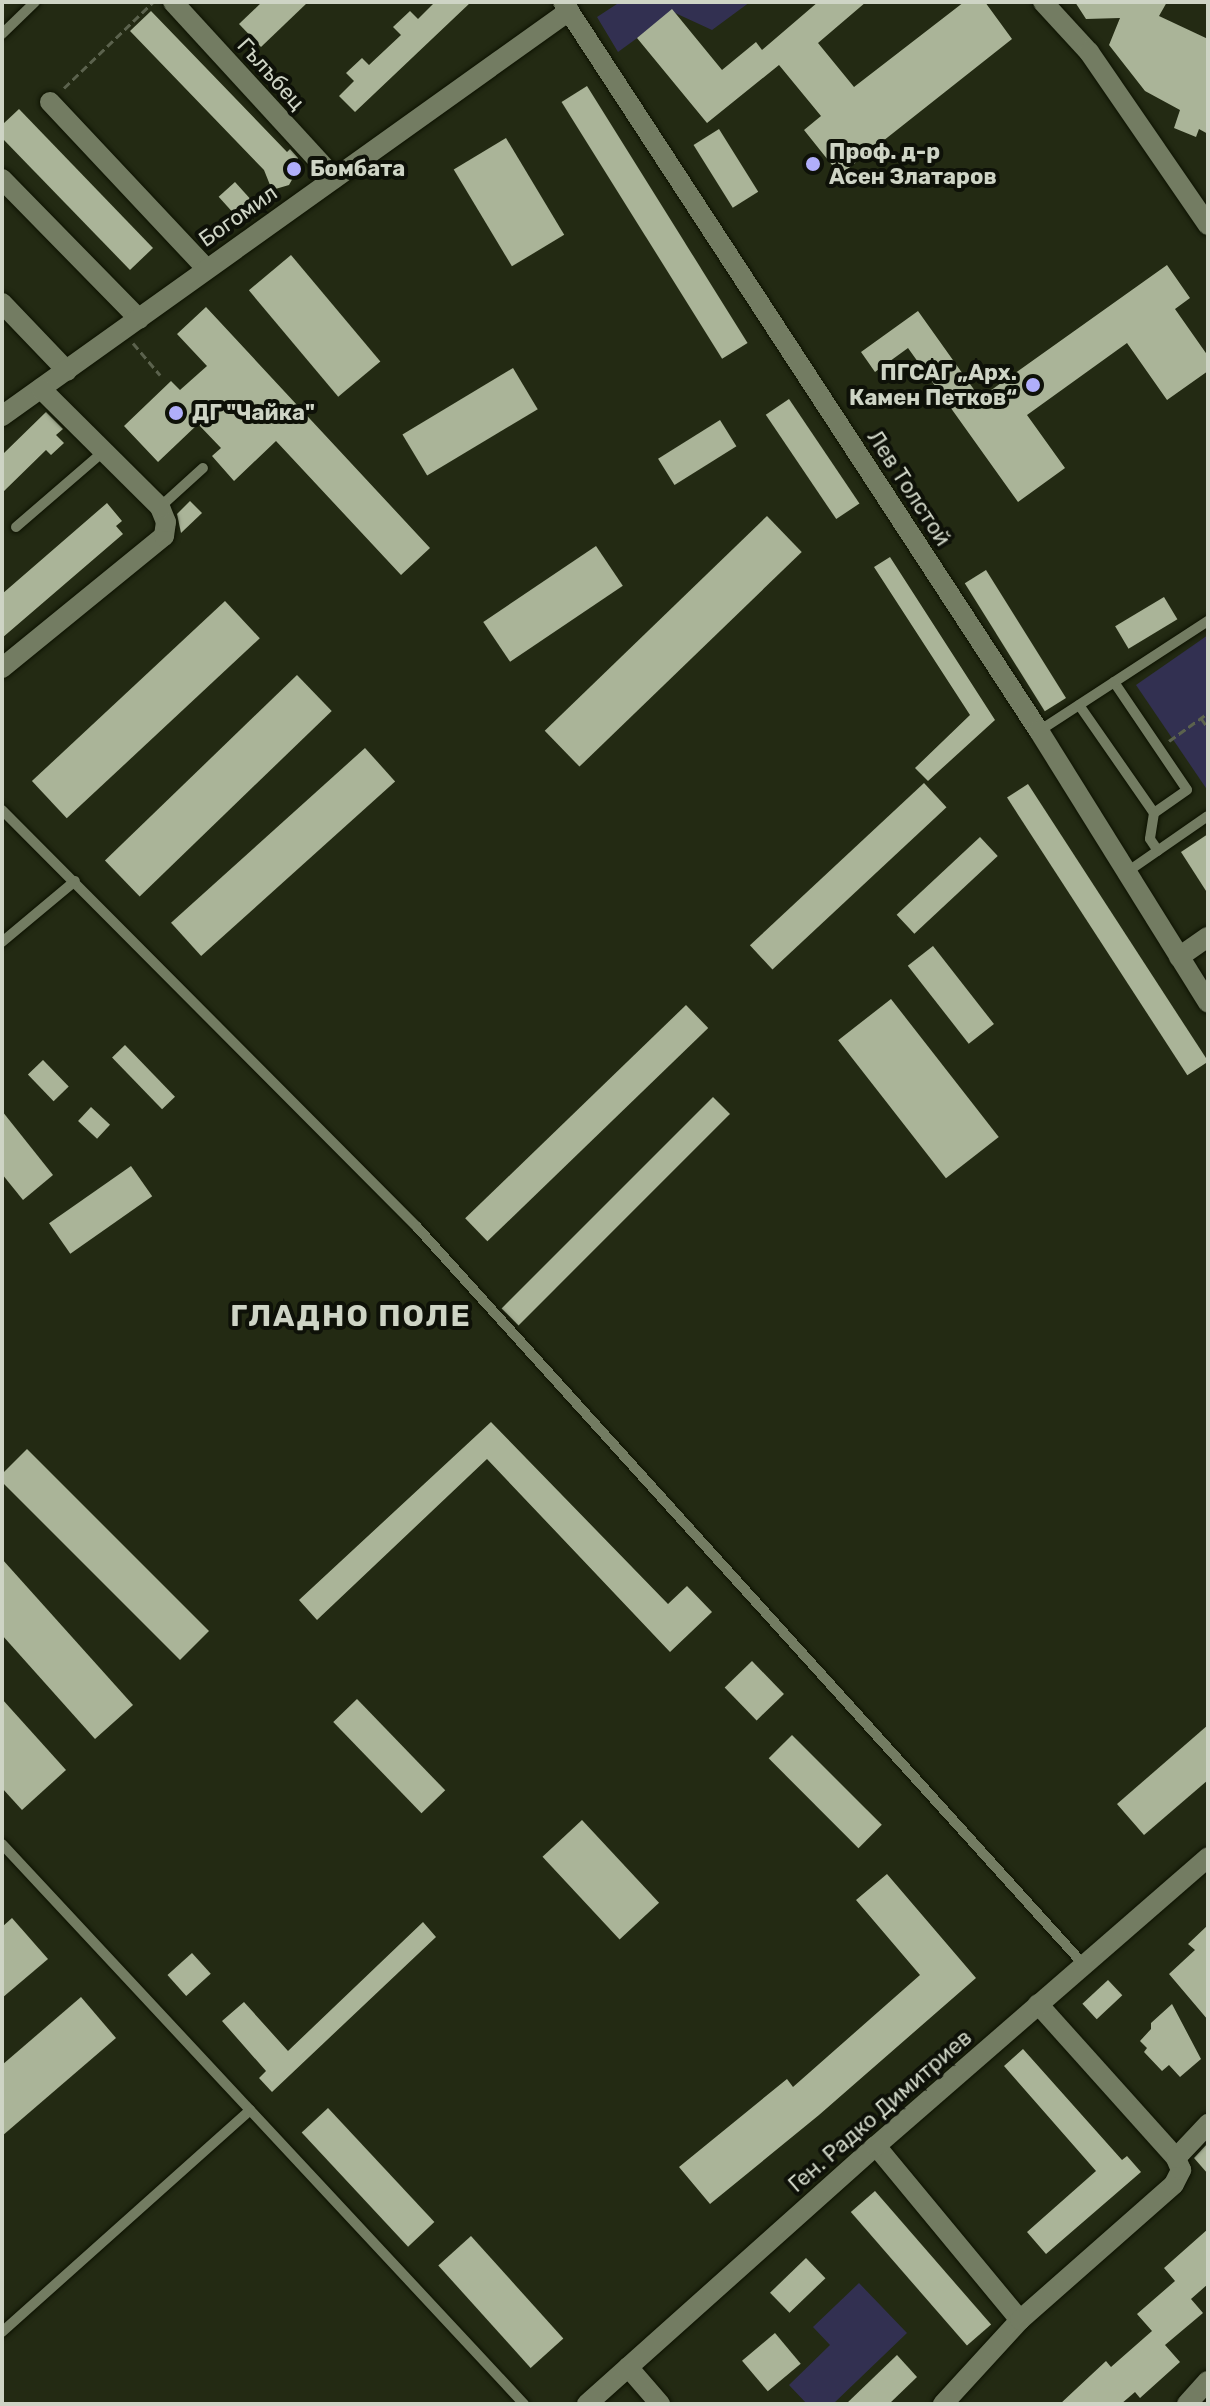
<!DOCTYPE html>
<html>
<head>
<meta charset="utf-8">
<style>
	body { margin:0 }
	#map { position:relative; width:1210px; height:2406px; overflow:hidden; background:#232a13; font-family:Rubik,sans-serif }
	div>[style] { position:absolute }
	.green>* { inset:0; background:#323051 }
	.building>* { inset:0; background:#aab498; transform-origin:0 0 }
	.path>* { height:3px; margin-top:-1.5px; transform-origin:0; background:repeating-linear-gradient(90deg,#5b624d 0 8px,transparent 0 12px) }
	.roads { filter:drop-shadow(0 0 2px #0d1201) drop-shadow(0 0 2px #0d1201) }
	.lane>* { height:10px; margin:-5px; padding:0 5px; transform-origin:5px; border-radius:5px; background:#737c62 }
	.street>* { height:20px; margin:-10px; padding:0 10px; transform-origin:10px; border-radius:10px; background:#737c62 }
	.secondary>* { height:20px; margin:-10px; padding:0 10px; transform-origin:10px; border-radius:10px; background:#737c62 }
	.dots>* { width:22px; height:22px; translate:-50% -50%; box-sizing:border-box; border:4px solid #0e1108; border-radius:50% }
	span { translate:-50% -50%; white-space:nowrap; text-align:center; line-height:1.15; -webkit-text-stroke:8px #0e1108; paint-order:stroke }
	.street-label { font-size:22px; color:#ced4c5 }
	.poi-label { font-size:22px; color:#ced4c5; font-weight:700 }
	.left { translate:0 -50%; text-align:left }
	.right { translate:-100% -50%; text-align:right }
	.district-label { font-size:30px; color:#ced4c5; font-weight:700; letter-spacing:2px }
	.frame { position:absolute; inset:0; border:4px solid #ced4c5; pointer-events:none }
</style>
</head>
<body>
<div id="map">
	<div class="green">
		<i style="clip-path:polygon(620px 2px,750px 2px,712px 30px,673px 12px,618px 52px,597px 17px)"></i>
		<i style="clip-path:polygon(1208px 635px,1208px 791px,1136px 685px)"></i>
		<i style="clip-path:polygon(859px 2283px,907px 2333px,833px 2404px,807px 2404px,789px 2385px,830px 2345px,813px 2327px)"></i>
	</div>
	<div class="building">
		<i style="clip-path:polygon(262px 2px,308px 2px,261px 47px,239px 24px)"></i>
		<i style="clip-path:polygon(435px 2px,471px 2px,355px 112px,339px 96px,354px 81px,346px 73px,362px 58px,369px 65px,401px 35px,393px 27px,410px 11px,418px 19px)"></i>
		<i style="clip-path:polygon(818px 2px,866px 2px,818px 43px,854px 87px,964px 2px,985px 2px,1012px 39px,840px 175px,804px 130px,821px 116px,779px 65px,707px 123px,637px 38px,672px 9px,722px 70px,756px 42px,762px 50px)"></i>
		<i style="clip-path:polygon(1075px 2px,1167px 2px,1159px 16px,1208px 39px,1208px 134px,1199px 129px,1196px 137px,1174px 128px,1180px 110px,1145px 91px,1109px 45px,1120px 18px,1086px 19px)"></i>
		<i style="clip-path:polygon(151px 11px,287px 152px,290px 149px,298px 158px,298px 169px,289px 185px,272px 190px,264px 170px,130px 31px)"></i>
		<i style="left:587px;top:86px;width:303px;height:30px;rotate:58deg"></i>
		<i style="clip-path:polygon(19px 109px,153px 248px,130px 270px,2px 138px,2px 125px)"></i>
		<i style="left:719px;top:129px;width:74px;height:30px;rotate:58deg"></i>
		<i style="left:506px;top:138px;width:113px;height:61px;rotate:59deg"></i>
		<i style="left:235px;top:182px;width:31px;height:22px;rotate:48deg"></i>
		<i style="left:291px;top:255px;width:139px;height:55px;rotate:50deg"></i>
		<i style="clip-path:polygon(1167px 265px,1190px 298px,1175px 309px,1208px 356px,1208px 371px,1167px 400px,1127px 343px,1027px 415px,1065px 468px,1018px 502px,908px 348px,875px 372px,861px 352px,918px 311px,980px 398px)"></i>
		<i style="clip-path:polygon(206px 307px,430px 548px,401px 575px,276px 441px,234px 481px,212px 456px,221px 448px,198px 424px,158px 462px,124px 426px,171px 381px,180px 390px,207px 366px,177px 334px)"></i>
		<i style="left:513px;top:368px;width:48px;height:129px;rotate:59deg"></i>
		<i style="left:789px;top:399px;width:126px;height:28px;rotate:56deg"></i>
		<i style="clip-path:polygon(46px 412px,63px 429px,56px 435px,64px 443px,51px 455px,46px 450px,2px 493px,2px 455px)"></i>
		<i style="left:720px;top:420px;width:31px;height:73px;rotate:58deg"></i>
		<i style="clip-path:polygon(190px 501px,202px 513px,181px 533px,177px 514px)"></i>
		<i style="clip-path:polygon(107px 503px,122px 521px,116px 526px,123px 534px,2px 638px,2px 594px)"></i>
		<i style="left:767px;top:516px;width:50px;height:309px;rotate:46deg"></i>
		<i style="left:596px;top:546px;width:48px;height:136px;rotate:56deg"></i>
		<i style="clip-path:polygon(890px 557px,995px 720px,928px 781px,915px 768px,970px 715px,874px 567px)"></i>
		<i style="left:986px;top:570px;width:151px;height:25px;rotate:58deg"></i>
		<i style="left:1164px;top:597px;width:26px;height:57px;rotate:59deg"></i>
		<i style="left:225px;top:601px;width:51px;height:264px;rotate:47deg"></i>
		<i style="left:297px;top:675px;width:50px;height:267px;rotate:46deg"></i>
		<i style="left:365px;top:748px;width:45px;height:261px;rotate:48deg"></i>
		<i style="left:924px;top:783px;width:33px;height:238px;rotate:47deg"></i>
		<i style="left:1028px;top:784px;width:331px;height:25px;rotate:57deg"></i>
		<i style="clip-path:polygon(1208px 834px,1208px 894px,1181px 852px)"></i>
		<i style="left:980px;top:837px;width:26px;height:114px;rotate:47deg"></i>
		<i style="left:933px;top:946px;width:99px;height:32px;rotate:52deg"></i>
		<i style="left:891px;top:999px;width:175px;height:67px;rotate:52deg"></i>
		<i style="left:686px;top:1005px;width:32px;height:307px;rotate:46deg"></i>
		<i style="left:125px;top:1045px;width:72px;height:18px;rotate:46deg"></i>
		<i style="left:43px;top:1060px;width:37px;height:21px;rotate:46deg"></i>
		<i style="left:713px;top:1097px;width:24px;height:299px;rotate:45deg"></i>
		<i style="left:91px;top:1107px;width:26px;height:19px;rotate:43deg"></i>
		<i style="clip-path:polygon(2px 1111px,53px 1175px,23px 1200px,2px 1174px)"></i>
		<i style="left:131px;top:1166px;width:37px;height:100px;rotate:55deg"></i>
		<i style="clip-path:polygon(491px 1422px,668px 1604px,687px 1586px,712px 1612px,670px 1652px,487px 1459px,317px 1620px,299px 1600px)"></i>
		<i style="clip-path:polygon(27px 1449px,209px 1631px,180px 1660px,2px 1482px,2px 1474px)"></i>
		<i style="clip-path:polygon(2px 1559px,133px 1705px,95px 1739px,2px 1635px)"></i>
		<i style="left:752px;top:1661px;width:46px;height:38px;rotate:46deg"></i>
		<i style="clip-path:polygon(2px 1699px,66px 1770px,22px 1810px,2px 1788px)"></i>
		<i style="left:357px;top:1699px;width:127px;height:33px;rotate:46deg"></i>
		<i style="clip-path:polygon(1208px 1725px,1208px 1780px,1144px 1835px,1117px 1804px)"></i>
		<i style="left:792px;top:1735px;width:127px;height:33px;rotate:45deg"></i>
		<i style="left:582px;top:1820px;width:113px;height:54px;rotate:47deg"></i>
		<i style="clip-path:polygon(887px 1874px,976px 1978px,819px 2115px,710px 2204px,679px 2167px,787px 2079px,793px 2087px,920px 1975px,856px 1900px)"></i>
		<i style="clip-path:polygon(12px 1918px,48px 1959px,2px 1998px,2px 1927px)"></i>
		<i style="clip-path:polygon(423px 1922px,436px 1937px,272px 2092px,259px 2078px,266px 2071px,222px 2021px,244px 2002px,288px 2051px)"></i>
		<i style="clip-path:polygon(1208px 1925px,1208px 2020px,1169px 1974px,1195px 1950px,1188px 1944px)"></i>
		<i style="left:192px;top:1953px;width:28px;height:33px;rotate:48deg"></i>
		<i style="left:1108px;top:1980px;width:21px;height:35px;rotate:47deg"></i>
		<i style="clip-path:polygon(81px 1997px,116px 2038px,2px 2136px,2px 2065px)"></i>
		<i style="clip-path:polygon(1172px 2004px,1201px 2059px,1180px 2077px,1169px 2065px,1162px 2071px,1144px 2052px,1147px 2048px,1140px 2041px,1151px 2029px,1151px 2023px)"></i>
		<i style="clip-path:polygon(1023px 2049px,1122px 2160px,1127px 2156px,1141px 2172px,1046px 2254px,1027px 2232px,1096px 2171px,1004px 2066px)"></i>
		<i style="left:328px;top:2108px;width:156px;height:36px;rotate:47deg"></i>
		<i style="clip-path:polygon(1208px 2143px,1208px 2174px,1194px 2158px)"></i>
		<i style="left:875px;top:2191px;width:177px;height:32px;rotate:49deg"></i>
		<i style="clip-path:polygon(1208px 2229px,1208px 2284px,1191px 2299px,1203px 2313px,1165px 2345px,1180px 2362px,1140px 2398px,1135px 2392px,1121px 2404px,1060px 2404px,1106px 2361px,1111px 2367px,1152px 2331px,1137px 2314px,1175px 2281px,1164px 2268px)"></i>
		<i style="left:471px;top:2236px;width:138px;height:44px;rotate:48deg"></i>
		<i style="left:806px;top:2258px;width:28px;height:50px;rotate:46deg"></i>
		<i style="left:775px;top:2333px;width:40px;height:43px;rotate:50deg"></i>
		<i style="clip-path:polygon(897px 2355px,917px 2377px,889px 2404px,846px 2404px)"></i>
	</div>
	<div class="path">
		<i style="left:64px;top:88px;width:124px;rotate:-44deg"></i>
		<i style="left:133px;top:343px;width:42px;rotate:49.8deg"></i>
		<i style="left:1201px;top:718px;width:12px;rotate:55deg"></i>
		<i style="left:1169px;top:741px;width:48px;rotate:-35.7deg"></i>
	</div>
	<div class="roads">
		<div class="lane">
			<i style="left:2px;top:34px;width:46px;rotate:-44.1deg"></i>
			<i style="left:160px;top:507px;width:58px;rotate:-42.2deg"></i>
			<i style="left:16px;top:527px;width:116px;rotate:-40.8deg"></i>
			<i style="left:1114px;top:682px;width:130px;rotate:55.9deg"></i>
			<i style="left:1187px;top:790px;width:40px;rotate:145.1deg"></i>
			<i style="left:1079px;top:705px;width:131px;rotate:55.2deg"></i>
			<i style="left:1154px;top:813px;width:26px;rotate:99deg"></i>
			<i style="left:1150px;top:839px;width:14px;rotate:56deg"></i>
			<i style="left:1039px;top:731px;width:202px;rotate:-33.1deg"></i>
			<i style="left:2px;top:810px;width:588px;rotate:45.14deg"></i>
			<i style="left:417px;top:1227px;width:995px;rotate:47.89deg"></i>
			<i style="left:1127px;top:872px;width:98px;rotate:-34.7deg"></i>
			<i style="left:2px;top:942px;width:95px;rotate:-39.9deg"></i>
			<i style="left:2px;top:1844px;width:766px;rotate:47.01deg"></i>
			<i style="left:2px;top:2332px;width:333px;rotate:-41.8deg"></i>
		</div>
		<div class="street">
			<i style="left:173px;top:2px;width:239px;rotate:47.5deg"></i>
			<i style="left:1043px;top:2px;width:68px;rotate:47.4deg"></i>
			<i style="left:1089px;top:52px;width:210px;rotate:55.5deg"></i>
			<i style="left:50px;top:102px;width:228px;rotate:46.8deg"></i>
			<i style="left:2px;top:179px;width:196px;rotate:45.6deg"></i>
			<i style="left:2px;top:303px;width:94px;rotate:46.3deg"></i>
			<i style="left:2px;top:416px;width:697px;rotate:-35.54deg"></i>
			<i style="left:2px;top:668px;width:209px;rotate:-39.2deg"></i>
			<i style="left:164px;top:536px;width:14px;rotate:-82deg"></i>
			<i style="left:166px;top:522px;width:16px;rotate:-112deg"></i>
			<i style="left:160px;top:507px;width:168px;rotate:-135.2deg"></i>
			<i style="left:1179px;top:957px;width:35px;rotate:-35deg"></i>
			<i style="left:1038px;top:2004px;width:207px;rotate:48.1deg"></i>
			<i style="left:876px;top:2146px;width:226px;rotate:50.4deg"></i>
			<i style="left:628px;top:2367px;width:49px;rotate:49.1deg"></i>
			<i style="left:587px;top:2404px;width:387px;rotate:-41.8deg"></i>
			<i style="left:876px;top:2146px;width:440px;rotate:-41deg"></i>
			<i style="left:943px;top:2404px;width:114px;rotate:-47.5deg"></i>
			<i style="left:1020px;top:2320px;width:205px;rotate:-41.4deg"></i>
			<i style="left:1174px;top:2184px;width:16px;rotate:-63deg"></i>
			<i style="left:1181px;top:2170px;width:13px;rotate:-113deg"></i>
			<i style="left:1176px;top:2158px;width:47px;rotate:-46.7deg"></i>
			<i style="left:1187px;top:2404px;width:31px;rotate:-48deg"></i>
		</div>
		<div class="secondary">
			<i style="left:563px;top:2px;width:871px;rotate:56.86deg"></i>
			<i style="left:1039px;top:731px;width:320px;rotate:58.1deg"></i>
		</div>
	</div>
	<div class="dots">
		<i style="left:813px;top:164px;background:#b0aefa"></i>
		<i style="left:294px;top:169px;background:#b0aefa"></i>
		<i style="left:1033px;top:385px;background:#b0aefa"></i>
		<i style="left:176px;top:413px;background:#b0aefa"></i>
	</div>
	<div class="street-label">
		<span style="left:271px;top:74px;rotate:48deg">Гълъбец</span>
		<span style="left:238px;top:216px;rotate:-35deg">Богомил</span>
		<span style="left:909px;top:488px;rotate:57deg">Лев Толстой</span>
		<span style="left:880px;top:2111px;rotate:-41deg">Ген. Радко Димитриев</span>
	</div>
	<div class="poi-label">
		<span class="left" style="left:829px;top:164px">Проф. д-р<br>Асен Златаров</span>
		<span class="left" style="left:310px;top:169px">Бомбата</span>
		<span class="right" style="left:1017px;top:385px">ПГСАГ „Арх.<br>Камен Петков“</span>
		<span class="left" style="left:192px;top:413px">ДГ "Чайка"</span>
	</div>
	<div class="district-label">
		<span style="left:351px;top:1316px">ГЛАДНО ПОЛЕ</span>
	</div>
	<div class="frame"></div>
</div>
</body>
</html>
